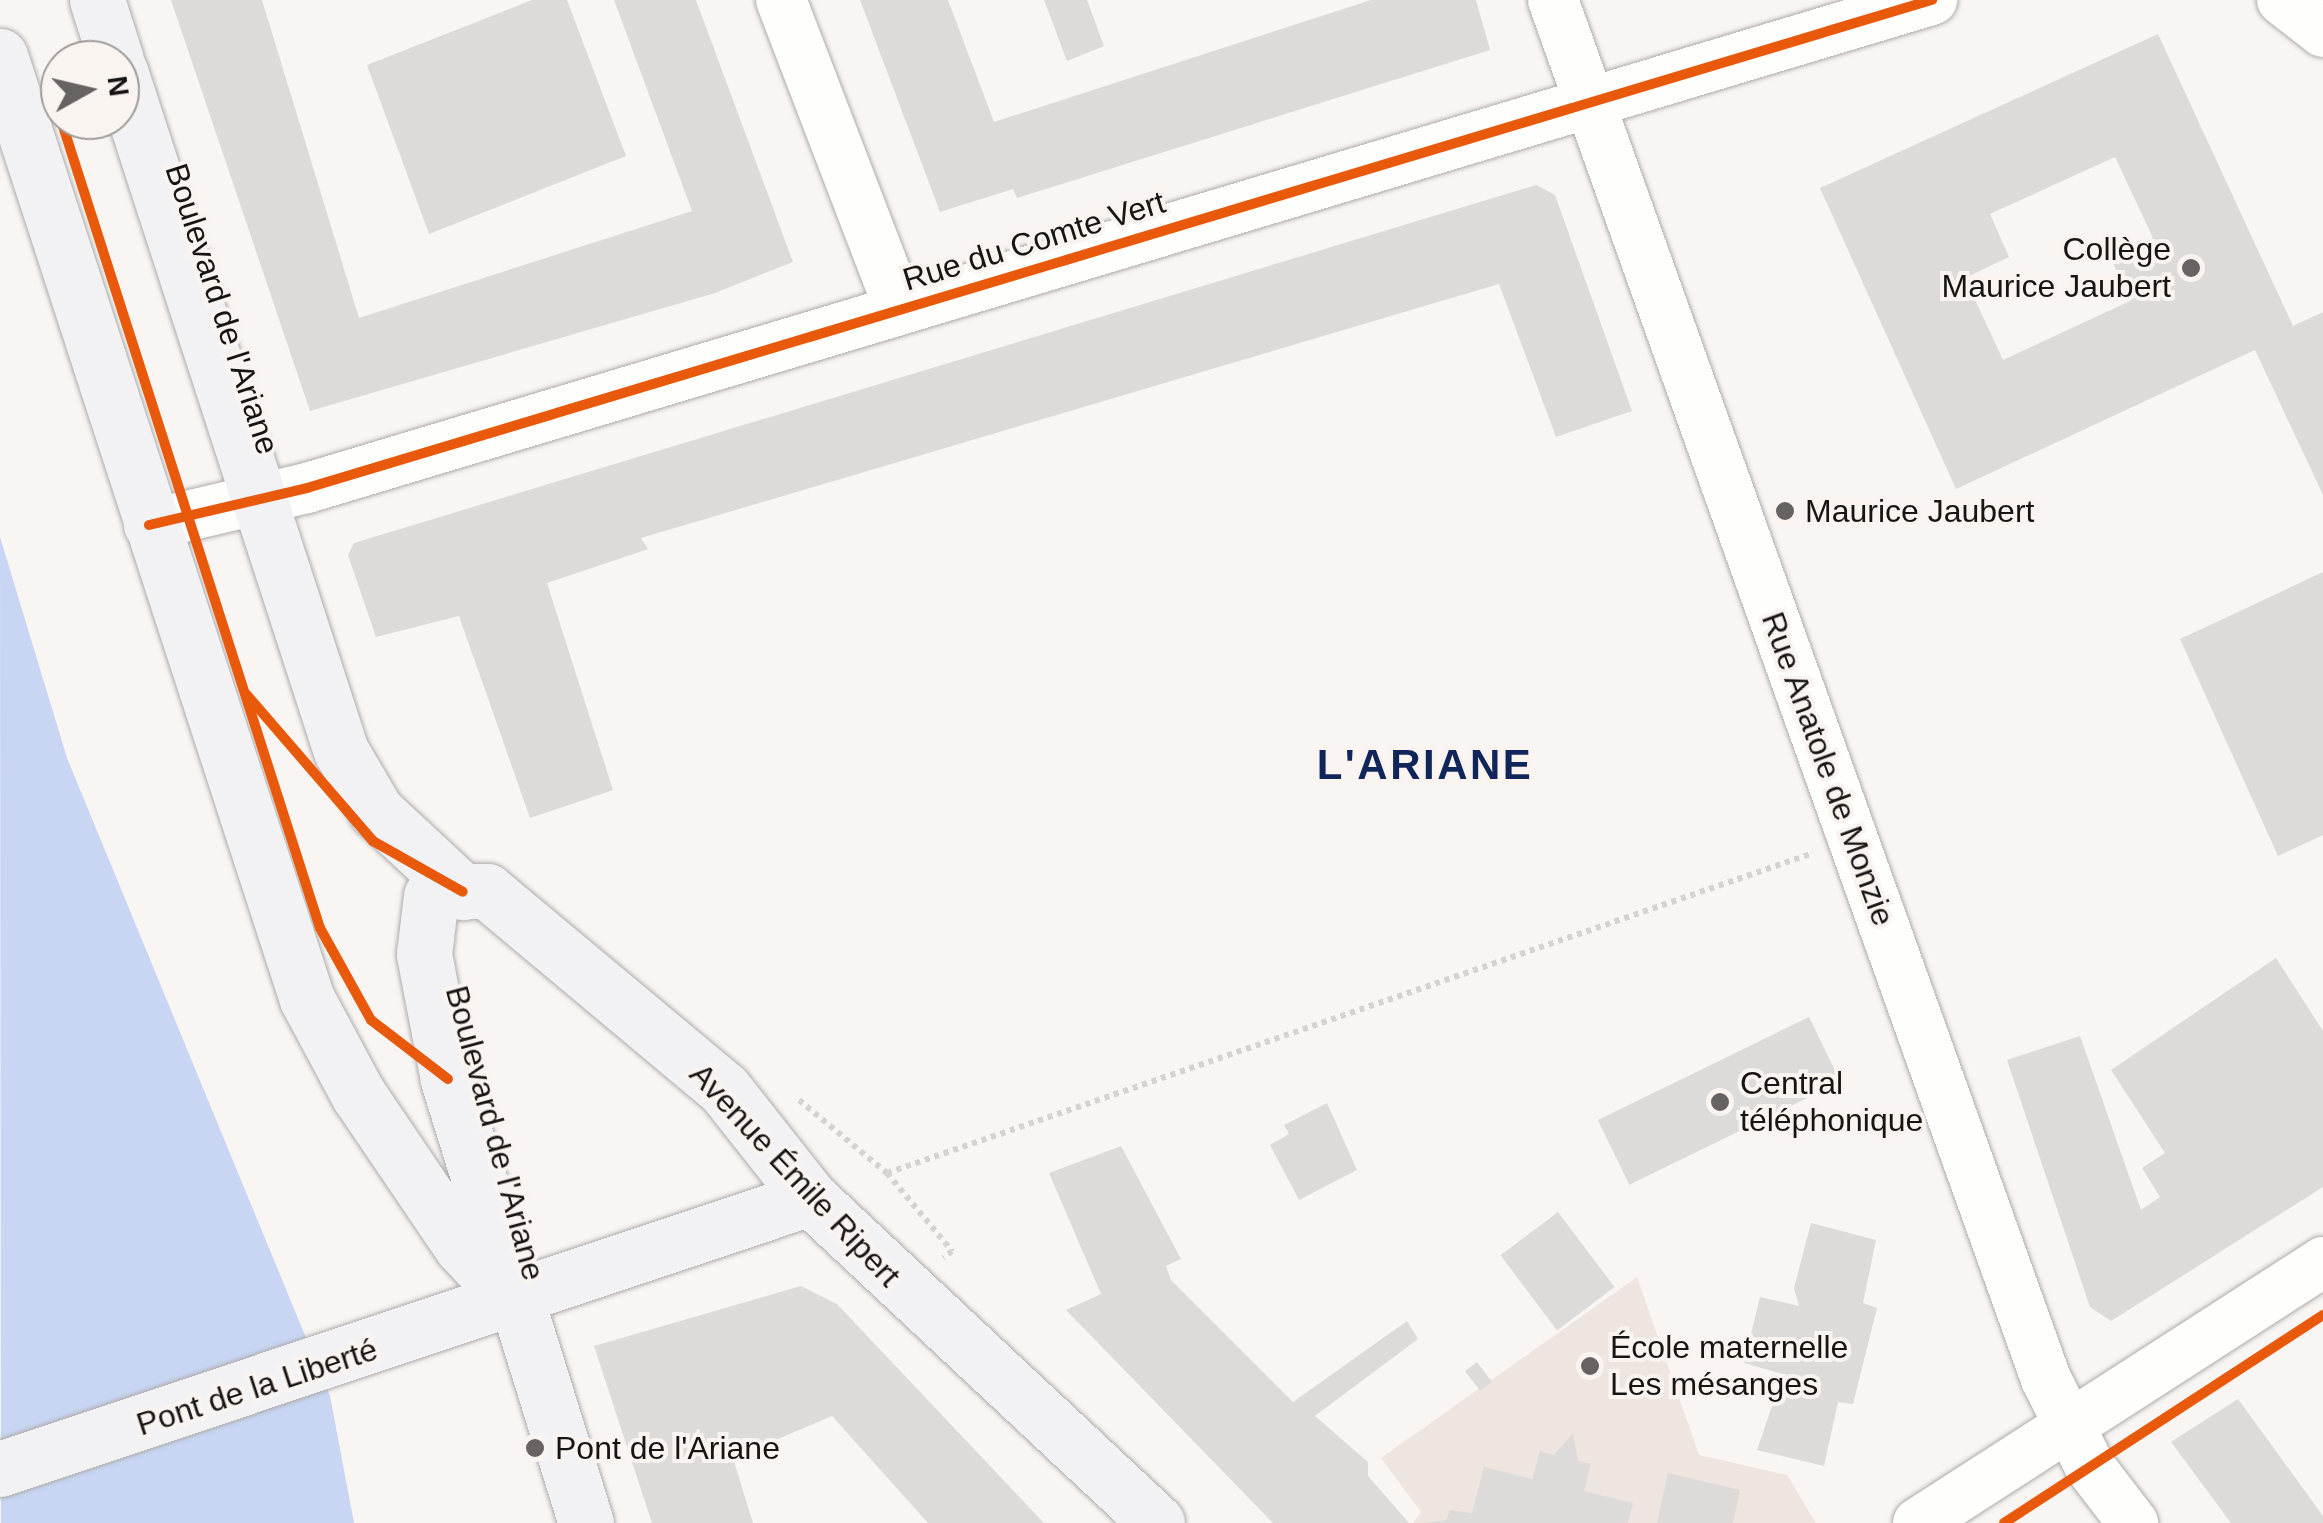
<!DOCTYPE html>
<html>
<head>
<meta charset="utf-8">
<style>
	body { margin:0 }
	#map { position:relative; width:2323px; height:1523px; overflow:hidden; background:#f8f5f3; font-family:Helvetica,sans-serif }
	div>[style] { position:absolute }
	.built>* { inset:0; background:#eee5e0 }
	.water>* { inset:0; background:#c8d6f3 }
	.building>* { inset:0; background:#dddbd9; transform-origin:0 0 }
	.path>* { height:6px; margin-top:-3px; transform-origin:0; background:repeating-linear-gradient(90deg,#d4d3d3 0 5px,transparent 0 10px) }
	.roads { filter:drop-shadow(0 0 2px #aeabaa) drop-shadow(0 0 2px #aeabaa) }
	.street>* { height:50px; margin:-25px; padding:0 25px; transform-origin:25px; border-radius:25px; background:#fefefd }
	.secondary>* { height:55px; margin:-27.5px; padding:0 27.5px; transform-origin:27.5px; border-radius:27.5px; background:#f2f2f5 }
	.cycleway>* { height:10px; margin:-5px; padding:0 5px; transform-origin:5px; border-radius:5px; background:#e8590c }
	.dots>* { width:28px; height:28px; translate:-50% -50%; box-sizing:border-box; border:5px solid #faf4f1; border-radius:50% }
	span { translate:-50% -50%; white-space:nowrap; text-align:center; line-height:1.15; -webkit-text-stroke:8px #faf4f1; paint-order:stroke }
	.street-label { font-size:32px; color:#171514 }
	.poi-label { font-size:32px; color:#171514 }
	.right { translate:-100% -50%; text-align:right }
	.left { translate:0 -50%; text-align:left }
	.district-label { font-size:42px; color:#10255a; font-weight:700; letter-spacing:2.5px }
	.north { position:absolute; left:40px; top:40px; width:100px; height:100px; box-sizing:border-box; background:#faf4f1; border:2px solid #9f9b99; border-radius:50%; rotate:82deg; font-size:28px; font-weight:700; line-height:40px; text-align:center; color:#171514 }
	.north::after { content:''; display:block; margin:auto; width:35px; height:45px; background:#666362; clip-path:polygon(50% 0,100% 100%,50% 72%,0 100%) }
</style>
</head>
<body>
<div id="map">
	<div class="built">
		<i style="clip-path:polygon(1637px 1277px,1699px 1455px,1787px 1475px,1816px 1523px,1413px 1523px,1421px 1512px,1381px 1458px)"></i>
	</div>
	<div class="water">
		<i style="clip-path:polygon(0 537px,67px 758px,330px 1396px,354px 1523px,1px 1523px)"></i>
	</div>
	<div class="building">
		<i style="clip-path:polygon(171px 0,262px 0,359px 318px,692px 211px,614px 0,696px 0,793px 262px,715px 293px,310px 411px)"></i>
		<i style="clip-path:polygon(532px 0,567px 0,626px 156px,429px 234px,367px 65px)"></i>
		<i style="clip-path:polygon(860px 0,948px 0,994px 122px,1371px 0,1476px 0,1490px 50px,1017px 198px,1013px 189px,940px 212px)"></i>
		<i style="clip-path:polygon(1044px 0,1087px 0,1104px 46px,1067px 61px)"></i>
		<i style="clip-path:polygon(evenodd,2158px 34px,2293px 326px,2323px 312px,2323px 495px,2255px 350px,1956px 489px,1820px 188px,2158px 34px,2115px 157px,2153px 238px,2111px 259px,2130px 301px,2003px 360px,1965px 278px,2009px 257px,1990px 214px,2115px 157px)"></i>
		<i style="clip-path:polygon(1536px 185px,1555px 195px,1632px 411px,1556px 437px,1499px 284px,641px 538px,648px 549px,547px 583px,613px 790px,530px 818px,459px 616px,376px 637px,348px 555px,354px 543px)"></i>
		<i style="clip-path:polygon(2323px 572px,2323px 835px,2278px 856px,2180px 639px)"></i>
		<i style="clip-path:polygon(2276px 958px,2323px 1031px,2323px 1187px,2111px 1321px,2090px 1307px,2007px 1060px,2080px 1036px,2141px 1210px,2160px 1197px,2142px 1168px,2165px 1153px,2111px 1070px)"></i>
		<i style="left:1809px;top:1017px;width:72px;height:235px;rotate:64deg"></i>
		<i style="clip-path:polygon(1327px 1103px,1357px 1170px,1299px 1200px,1270px 1145px,1289px 1134px,1284px 1125px)"></i>
		<i style="clip-path:polygon(1121px 1146px,1181px 1259px,1166px 1266px,1171px 1280px,1293px 1402px,1407px 1321px,1418px 1339px,1315px 1416px,1368px 1462px,1368px 1476px,1409px 1523px,1273px 1523px,1066px 1310px,1101px 1294px,1049px 1173px)"></i>
		<i style="left:1558px;top:1212px;width:94px;height:72px;rotate:53deg"></i>
		<i style="clip-path:polygon(1811px 1223px,1876px 1240px,1863px 1303px,1877px 1308px,1853px 1404px,1838px 1402px,1824px 1466px,1757px 1450px,1783px 1374px,1744px 1363px,1760px 1297px,1799px 1306px,1794px 1288px)"></i>
		<i style="clip-path:polygon(801px 1286px,837px 1304px,1044px 1523px,928px 1523px,832px 1416px,733px 1458px,753px 1523px,652px 1523px,594px 1346px)"></i>
		<i style="left:1477px;top:1362px;width:25px;height:15px;rotate:53deg"></i>
		<i style="clip-path:polygon(2238px 1399px,2323px 1516px,2323px 1523px,2231px 1523px,2171px 1442px)"></i>
		<i style="clip-path:polygon(1573px 1433px,1578px 1461px,1591px 1464px,1584px 1491px,1633px 1503px,1628px 1523px,1424px 1523px,1446px 1520px,1450px 1510px,1472px 1513px,1484px 1467px,1532px 1479px,1540px 1451px,1554px 1455px)"></i>
		<i style="clip-path:polygon(1668px 1473px,1740px 1490px,1733px 1523px,1657px 1523px)"></i>
	</div>
	<div class="path">
		<i style="left:799px;top:1100px;width:114px;rotate:39.7deg"></i>
		<i style="left:887px;top:1173px;width:102px;rotate:50.2deg"></i>
		<i style="left:952px;top:1251px;width:11px;rotate:142deg"></i>
		<i style="left:887px;top:1173px;width:980px;rotate:-19.06deg"></i>
	</div>
	<div class="roads">
		<div class="street">
			<i style="left:781px;top:0;width:330px;rotate:69deg"></i>
			<i style="left:1553px;top:0;width:1464px;rotate:70.33deg"></i>
			<i style="left:2046px;top:1379px;width:98px;rotate:63.4deg"></i>
			<i style="left:2090px;top:1467px;width:71px;rotate:52.5deg"></i>
			<i style="left:2282px;top:0;width:52px;rotate:38deg"></i>
			<i style="left:149px;top:525px;width:162px;rotate:-13.2deg"></i>
			<i style="left:307px;top:488px;width:1697px;rotate:-16.72deg"></i>
			<i style="left:1918px;top:1523px;width:482px;rotate:-32.8deg"></i>
		</div>
		<div class="secondary">
			<i style="left:97px;top:0;width:63px;rotate:72.4deg"></i>
			<i style="left:0;top:56px;width:992px;rotate:71.97deg"></i>
			<i style="left:307px;top:999px;width:108px;rotate:61.8deg"></i>
			<i style="left:358px;top:1094px;width:184px;rotate:55.9deg"></i>
			<i style="left:461px;top:1246px;width:59px;rotate:47.1deg"></i>
			<i style="left:120px;top:71px;width:715px;rotate:72deg"></i>
			<i style="left:341px;top:751px;width:69px;rotate:59.7deg"></i>
			<i style="left:376px;top:811px;width:119px;rotate:43deg"></i>
			<i style="left:0;top:1469px;width:854px;rotate:-18.5deg"></i>
			<i style="left:586px;top:1523px;width:465px;rotate:-107.3deg"></i>
			<i style="left:448px;top:1079px;width:127px;rotate:-100.9deg"></i>
			<i style="left:424px;top:954px;width:58px;rotate:-83.1deg"></i>
			<i style="left:431px;top:896px;width:15px;rotate:-20deg"></i>
			<i style="left:445px;top:891px;width:42px"></i>
			<i style="left:487px;top:891px;width:309px;rotate:39.9deg"></i>
			<i style="left:724px;top:1089px;width:139px;rotate:51.7deg"></i>
			<i style="left:810px;top:1198px;width:475px;rotate:43.1deg"></i>
		</div>
	</div>
	<div class="cycleway">
		<i style="left:61px;top:120px;width:848px;rotate:72.23deg"></i>
		<i style="left:320px;top:928px;width:105px;rotate:61deg"></i>
		<i style="left:371px;top:1020px;width:97px;rotate:37.5deg"></i>
		<i style="left:149px;top:525px;width:162px;rotate:-13.2deg"></i>
		<i style="left:307px;top:488px;width:1697px;rotate:-16.72deg"></i>
		<i style="left:247px;top:695px;width:193px;rotate:49.2deg"></i>
		<i style="left:373px;top:841px;width:103px;rotate:29.5deg"></i>
		<i style="left:2004px;top:1523px;width:381px;rotate:-33.1deg"></i>
	</div>
	<div class="dots">
		<i style="left:2191px;top:268px;background:#666362"></i>
		<i style="left:1785px;top:511px;background:#666362"></i>
		<i style="left:1720px;top:1102px;background:#666362"></i>
		<i style="left:1590px;top:1366px;background:#666362"></i>
		<i style="left:535px;top:1448px;background:#666362"></i>
	</div>
	<div class="street-label">
		<span style="left:1034px;top:241px;rotate:-17deg">Rue du Comte Vert</span>
		<span style="left:222px;top:309px;rotate:72deg">Boulevard de l'Ariane</span>
		<span style="left:1828px;top:769px;rotate:70deg">Rue Anatole de Monzie</span>
		<span style="left:495px;top:1133px;rotate:75deg">Boulevard de l'Ariane</span>
		<span style="left:795px;top:1175px;rotate:47deg">Avenue Émile Ripert</span>
		<span style="left:257px;top:1387px;rotate:-18deg">Pont de la Liberté</span>
	</div>
	<div class="poi-label">
		<span class="right" style="left:2171px;top:268px">Collège<br>Maurice Jaubert</span>
		<span class="left" style="left:1805px;top:511px">Maurice Jaubert</span>
		<span class="left" style="left:1740px;top:1102px">Central<br>téléphonique</span>
		<span class="left" style="left:1610px;top:1366px">École maternelle<br>Les mésanges</span>
		<span class="left" style="left:555px;top:1448px">Pont de l'Ariane</span>
	</div>
	<div class="district-label">
		<span style="left:1425px;top:765px">L'ARIANE</span>
	</div>
	<div class="north">N</div>
</div>
</body>
</html>
